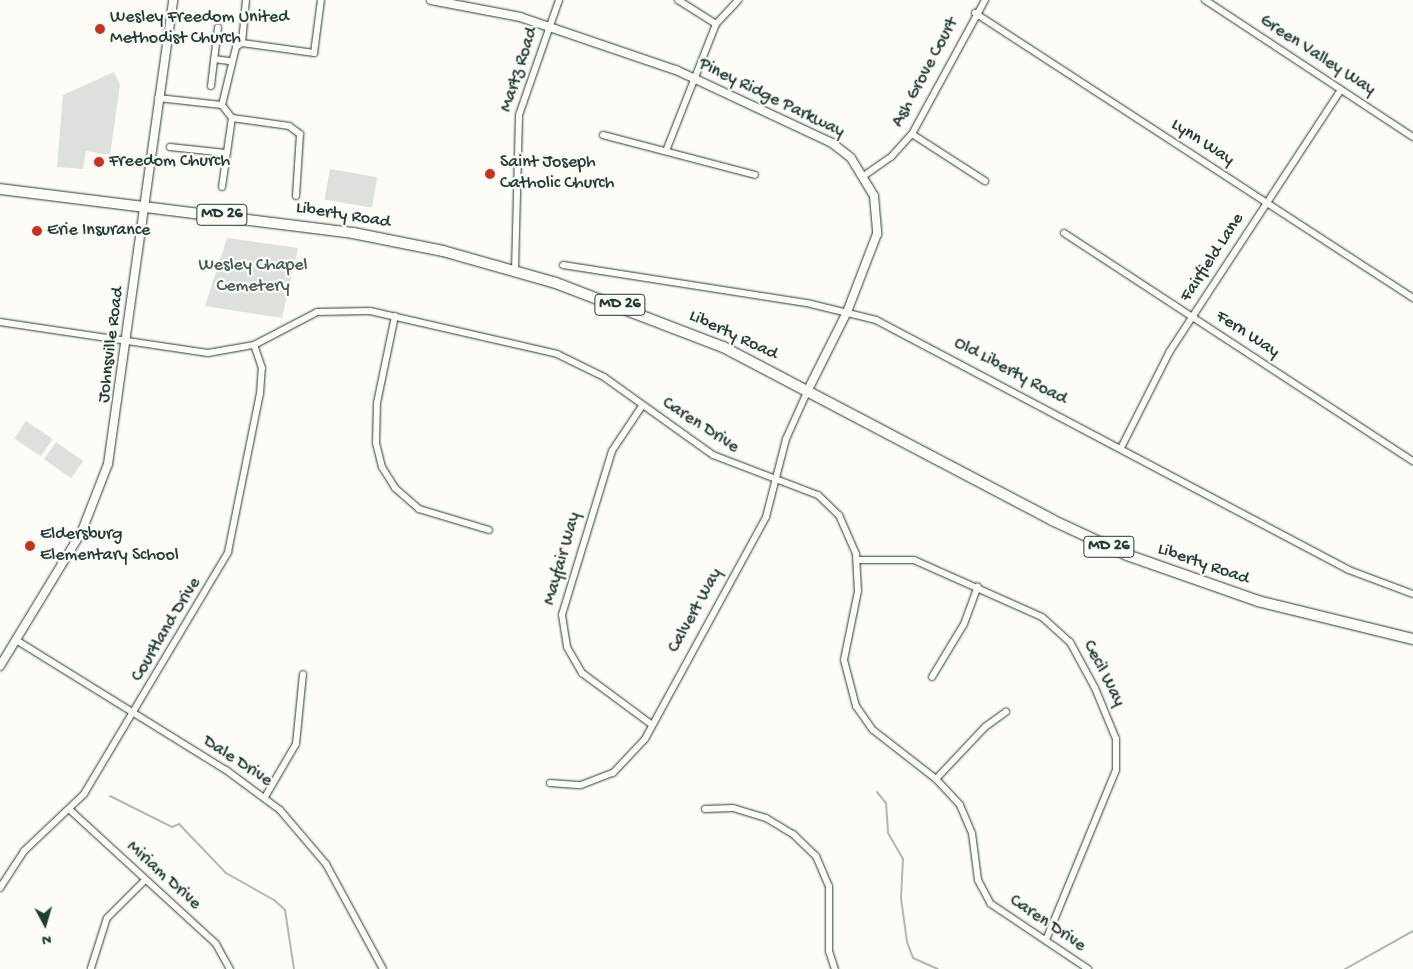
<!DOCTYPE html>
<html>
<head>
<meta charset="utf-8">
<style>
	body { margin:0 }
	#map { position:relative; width:1413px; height:969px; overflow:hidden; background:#fdfcf7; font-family:"Gochi Hand",sans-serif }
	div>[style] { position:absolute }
	.green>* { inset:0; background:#dde0db; transform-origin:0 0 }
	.stream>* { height:2px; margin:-1px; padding:0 1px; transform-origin:1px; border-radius:1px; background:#aeb8b1 }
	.roads { filter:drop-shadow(0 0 1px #1f3d34) drop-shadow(0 0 1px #1f3d34) }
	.minor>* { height:6px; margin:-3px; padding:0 3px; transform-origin:3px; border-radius:3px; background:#fdfcf7 }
	.tertiary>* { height:8px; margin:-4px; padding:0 4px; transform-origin:4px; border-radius:4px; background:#fdfcf7 }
	.primary>* { height:10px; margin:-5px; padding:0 5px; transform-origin:5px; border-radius:5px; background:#fdfcf7 }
	.dots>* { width:14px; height:14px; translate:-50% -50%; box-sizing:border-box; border:2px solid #fdfcf7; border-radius:50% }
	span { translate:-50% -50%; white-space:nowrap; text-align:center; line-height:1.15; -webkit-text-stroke:4.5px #fdfcf7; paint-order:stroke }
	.shield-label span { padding:1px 4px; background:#fdfcf7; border:1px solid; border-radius:4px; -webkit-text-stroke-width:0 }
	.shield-label { font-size:16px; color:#1f3d34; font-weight:700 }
	.poi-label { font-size:18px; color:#1f3d34 }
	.left { translate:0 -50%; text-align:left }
	.street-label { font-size:18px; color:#1f3d34 }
	.park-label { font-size:18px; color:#455e55 }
	.north { position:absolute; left:20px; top:899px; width:50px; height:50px; -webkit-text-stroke:4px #fdfcf7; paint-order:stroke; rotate:174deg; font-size:14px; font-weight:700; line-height:20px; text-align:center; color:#1f3d34 }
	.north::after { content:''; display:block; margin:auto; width:18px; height:22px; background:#1f3d34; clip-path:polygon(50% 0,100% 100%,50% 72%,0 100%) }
</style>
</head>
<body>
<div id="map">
	<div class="green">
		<i style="clip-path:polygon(114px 72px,120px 85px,110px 155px,86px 151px,83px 169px,57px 167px,63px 95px)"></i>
		<i style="left:330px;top:169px;width:48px;height:31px;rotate:10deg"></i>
		<i style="clip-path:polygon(227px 238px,298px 248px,282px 318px,205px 306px)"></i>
		<i style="left:26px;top:421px;width:32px;height:21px;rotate:34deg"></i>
		<i style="left:56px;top:442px;width:33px;height:21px;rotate:35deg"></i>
	</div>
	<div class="stream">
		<i style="left:877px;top:792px;width:14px;rotate:51deg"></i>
		<i style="left:886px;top:803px;width:30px;rotate:86deg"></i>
		<i style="left:888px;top:833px;width:30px;rotate:60deg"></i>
		<i style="left:903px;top:859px;width:39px;rotate:93deg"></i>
		<i style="left:901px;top:898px;width:44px;rotate:82.2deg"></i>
		<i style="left:907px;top:942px;width:17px;rotate:69deg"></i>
		<i style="left:913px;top:958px;width:27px;rotate:24deg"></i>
		<i style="left:110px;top:796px;width:69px;rotate:26.6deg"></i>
		<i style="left:172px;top:827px;width:8px;rotate:-23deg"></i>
		<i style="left:179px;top:824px;width:68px;rotate:46.2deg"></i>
		<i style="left:226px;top:873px;width:55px;rotate:29.4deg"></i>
		<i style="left:274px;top:900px;width:15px;rotate:42deg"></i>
		<i style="left:285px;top:910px;width:60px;rotate:81.3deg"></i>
		<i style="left:1345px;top:969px;width:78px;rotate:-29.2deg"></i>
	</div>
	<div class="roads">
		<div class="minor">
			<i style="left:678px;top:0;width:45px;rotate:32.3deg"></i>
			<i style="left:1205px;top:0;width:249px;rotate:33.4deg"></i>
			<i style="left:975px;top:13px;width:523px;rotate:33.05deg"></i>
			<i style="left:242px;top:43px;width:43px;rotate:-84.7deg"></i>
			<i style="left:214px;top:59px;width:15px;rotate:8deg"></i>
			<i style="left:211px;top:86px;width:59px;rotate:-83.2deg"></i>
			<i style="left:158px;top:98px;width:64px;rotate:6.2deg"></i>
			<i style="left:222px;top:105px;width:60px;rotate:-76.4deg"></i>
			<i style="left:236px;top:47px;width:7px;rotate:-34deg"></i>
			<i style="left:242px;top:43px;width:73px;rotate:7.9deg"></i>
			<i style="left:314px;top:53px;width:53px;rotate:-82.5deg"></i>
			<i style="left:232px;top:118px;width:58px;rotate:8deg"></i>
			<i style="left:289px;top:126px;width:14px;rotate:36deg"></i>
			<i style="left:300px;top:134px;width:62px;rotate:93.7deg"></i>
			<i style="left:912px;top:134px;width:87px;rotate:32.8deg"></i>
			<i style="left:603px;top:135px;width:157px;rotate:14.7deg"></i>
			<i style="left:170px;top:147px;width:56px;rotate:6.1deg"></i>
			<i style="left:666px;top:151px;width:136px;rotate:-68.5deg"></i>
			<i style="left:716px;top:24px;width:33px;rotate:-47deg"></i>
			<i style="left:865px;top:175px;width:32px;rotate:-35deg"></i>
			<i style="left:891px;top:157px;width:31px;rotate:-48deg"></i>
			<i style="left:912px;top:134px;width:153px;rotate:-61.4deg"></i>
			<i style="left:222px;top:187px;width:70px;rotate:-81.8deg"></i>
			<i style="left:232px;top:118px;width:16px;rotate:-128deg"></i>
			<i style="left:1064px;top:233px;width:417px;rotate:33.2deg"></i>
			<i style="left:563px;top:265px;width:251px;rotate:8.9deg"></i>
			<i style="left:811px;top:304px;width:67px;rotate:13.8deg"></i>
			<i style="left:876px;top:320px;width:535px;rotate:27.86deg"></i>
			<i style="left:1349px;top:570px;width:68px;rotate:20.6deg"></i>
			<i style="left:515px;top:270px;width:155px;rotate:-88.5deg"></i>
			<i style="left:519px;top:115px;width:122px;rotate:-70.8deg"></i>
			<i style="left:395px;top:316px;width:89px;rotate:101.7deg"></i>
			<i style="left:377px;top:403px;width:40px;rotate:91.4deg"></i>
			<i style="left:376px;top:443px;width:25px;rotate:76deg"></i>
			<i style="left:382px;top:467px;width:25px;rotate:58deg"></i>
			<i style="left:395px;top:488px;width:32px;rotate:41deg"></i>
			<i style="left:419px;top:509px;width:73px;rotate:16.7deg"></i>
			<i style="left:0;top:322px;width:210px;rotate:8.5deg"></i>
			<i style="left:208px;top:353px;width:47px;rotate:-9.9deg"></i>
			<i style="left:254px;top:345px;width:71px;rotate:-27.6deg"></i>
			<i style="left:317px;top:312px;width:53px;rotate:-1.1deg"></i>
			<i style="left:370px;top:311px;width:192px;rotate:12.9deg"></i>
			<i style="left:557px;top:354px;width:52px;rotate:26.1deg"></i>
			<i style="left:604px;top:377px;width:134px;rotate:35.6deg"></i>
			<i style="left:713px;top:455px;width:112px;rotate:20.9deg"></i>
			<i style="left:818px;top:495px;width:29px;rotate:44deg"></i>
			<i style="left:839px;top:515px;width:43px;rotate:66.4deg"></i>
			<i style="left:856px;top:554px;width:37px;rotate:87deg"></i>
			<i style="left:858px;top:591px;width:70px;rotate:101.5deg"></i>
			<i style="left:844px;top:660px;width:48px;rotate:75.4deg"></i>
			<i style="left:856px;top:706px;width:29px;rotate:55deg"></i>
			<i style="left:873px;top:730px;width:80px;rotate:37.9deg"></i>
			<i style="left:936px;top:779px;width:35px;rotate:47deg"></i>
			<i style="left:960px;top:805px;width:30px;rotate:67deg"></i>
			<i style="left:972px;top:833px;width:47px;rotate:82.7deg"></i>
			<i style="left:978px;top:880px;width:27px;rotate:62deg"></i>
			<i style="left:991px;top:904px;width:117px;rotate:33.8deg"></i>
			<i style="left:642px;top:406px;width:54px;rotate:123.7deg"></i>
			<i style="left:612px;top:451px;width:171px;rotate:107deg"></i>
			<i style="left:562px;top:615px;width:32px;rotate:81deg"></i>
			<i style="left:567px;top:647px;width:30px;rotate:60deg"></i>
			<i style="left:582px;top:673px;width:86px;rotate:36.5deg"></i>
			<i style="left:1121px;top:448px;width:109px;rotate:-63.2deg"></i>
			<i style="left:1170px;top:351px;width:312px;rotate:-56.8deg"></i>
			<i style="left:857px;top:560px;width:57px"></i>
			<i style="left:914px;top:560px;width:140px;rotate:24deg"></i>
			<i style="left:1042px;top:617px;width:38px;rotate:42deg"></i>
			<i style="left:1070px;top:642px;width:52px;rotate:61.5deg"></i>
			<i style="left:1095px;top:688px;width:55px;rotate:67.6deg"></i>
			<i style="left:1116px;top:739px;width:31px;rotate:90deg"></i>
			<i style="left:1116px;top:770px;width:184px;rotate:112.4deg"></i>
			<i style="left:16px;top:640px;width:247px;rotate:31.8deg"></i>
			<i style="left:226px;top:770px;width:67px;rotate:36.5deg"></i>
			<i style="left:280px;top:810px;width:71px;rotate:49.6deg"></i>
			<i style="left:326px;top:864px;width:119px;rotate:61.5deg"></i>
			<i style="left:932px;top:677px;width:62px;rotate:-58.9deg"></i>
			<i style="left:964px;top:624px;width:40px;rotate:-69.8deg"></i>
			<i style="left:936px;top:779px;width:71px;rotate:-46.7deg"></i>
			<i style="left:985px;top:727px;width:26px;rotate:-36deg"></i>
			<i style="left:550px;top:783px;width:31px;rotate:4deg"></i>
			<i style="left:581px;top:785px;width:34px;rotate:-21deg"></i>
			<i style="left:613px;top:773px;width:47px;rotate:-46.7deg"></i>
			<i style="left:645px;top:739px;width:253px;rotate:-61.4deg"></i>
			<i style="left:766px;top:517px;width:81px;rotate:-75.6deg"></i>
			<i style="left:786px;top:439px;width:54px;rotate:-65.8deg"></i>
			<i style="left:265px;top:797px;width:61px;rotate:-59.7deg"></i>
			<i style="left:296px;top:744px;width:70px;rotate:-84.3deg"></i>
			<i style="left:705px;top:809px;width:28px;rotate:-2deg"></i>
			<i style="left:733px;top:808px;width:34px;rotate:17deg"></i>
			<i style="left:766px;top:818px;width:31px;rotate:31deg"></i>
			<i style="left:793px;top:834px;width:32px;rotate:44deg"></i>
			<i style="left:816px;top:856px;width:33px;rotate:67deg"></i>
			<i style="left:829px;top:886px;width:65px;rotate:90deg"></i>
			<i style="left:829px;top:951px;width:19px;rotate:72deg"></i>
			<i style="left:70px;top:810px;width:198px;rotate:42.5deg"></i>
			<i style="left:216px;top:944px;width:29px;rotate:61deg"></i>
			<i style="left:0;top:888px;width:44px;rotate:-57deg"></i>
			<i style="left:24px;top:851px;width:83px;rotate:-43.5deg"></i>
			<i style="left:84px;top:794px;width:282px;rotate:-59.2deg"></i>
			<i style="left:228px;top:552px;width:161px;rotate:-78.6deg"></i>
			<i style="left:260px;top:394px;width:26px;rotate:-86deg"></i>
			<i style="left:262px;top:368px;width:24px;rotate:-109deg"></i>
			<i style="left:91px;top:968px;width:52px;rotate:-72.3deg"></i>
			<i style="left:107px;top:918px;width:54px;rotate:-45deg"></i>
		</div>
		<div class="tertiary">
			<i style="left:431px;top:0;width:91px;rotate:10.8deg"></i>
			<i style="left:520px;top:17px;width:165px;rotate:18.8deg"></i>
			<i style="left:676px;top:70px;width:172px;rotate:25.1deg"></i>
			<i style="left:832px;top:143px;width:24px;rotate:38deg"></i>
			<i style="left:851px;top:158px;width:44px;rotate:58.8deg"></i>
			<i style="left:874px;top:196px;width:38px;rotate:85deg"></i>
			<i style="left:877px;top:234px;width:84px;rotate:111deg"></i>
			<i style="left:847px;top:312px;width:87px;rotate:116.6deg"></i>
			<i style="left:0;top:666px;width:158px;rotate:-58.7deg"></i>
			<i style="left:82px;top:531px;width:72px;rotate:-68.8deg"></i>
			<i style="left:108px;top:464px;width:469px;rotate:-82deg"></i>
		</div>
		<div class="primary">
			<i style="left:0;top:189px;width:356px;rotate:7.1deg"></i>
			<i style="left:353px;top:233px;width:92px;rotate:11.3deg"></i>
			<i style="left:443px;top:251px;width:117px;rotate:15.8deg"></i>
			<i style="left:556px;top:283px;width:179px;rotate:21deg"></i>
			<i style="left:723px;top:347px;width:372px;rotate:27.7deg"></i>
			<i style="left:1052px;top:520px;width:83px;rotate:25deg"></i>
			<i style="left:1127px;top:555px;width:139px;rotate:19.3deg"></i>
			<i style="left:1258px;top:601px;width:160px;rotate:13.8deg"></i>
		</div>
	</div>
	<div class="dots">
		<i style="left:100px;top:29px;background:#c8321e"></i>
		<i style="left:99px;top:162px;background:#c8321e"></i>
		<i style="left:490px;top:174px;background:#c8321e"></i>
		<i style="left:37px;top:231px;background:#c8321e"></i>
		<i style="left:30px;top:546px;background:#c8321e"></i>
	</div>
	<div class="shield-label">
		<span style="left:222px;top:215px">MD 26</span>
		<span style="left:620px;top:305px">MD 26</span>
		<span style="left:1109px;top:547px">MD 26</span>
	</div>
	<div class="poi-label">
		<span class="left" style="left:110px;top:29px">Wesley Freedom United<br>Methodist Church</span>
		<span class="left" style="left:109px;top:162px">Freedom Church</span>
		<span class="left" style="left:500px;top:174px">Saint Joseph<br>Catholic Church</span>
		<span class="left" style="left:47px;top:231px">Erie Insurance</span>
		<span class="left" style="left:40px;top:546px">Eldersburg<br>Elementary School</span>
	</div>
	<div class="street-label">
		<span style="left:1317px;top:56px;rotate:33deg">Green Valley Way</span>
		<span style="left:520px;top:70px;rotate:-72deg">Martz Road</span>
		<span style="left:926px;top:73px;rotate:-62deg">Ash Grove Court</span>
		<span style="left:771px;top:99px;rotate:26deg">Piney Ridge Parkway</span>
		<span style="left:1202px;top:143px;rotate:33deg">Lynn Way</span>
		<span style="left:343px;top:216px;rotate:9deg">Liberty Road</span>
		<span style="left:1213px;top:258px;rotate:-57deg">Fairfield Lane</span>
		<span style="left:1247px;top:335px;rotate:33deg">Fern Way</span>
		<span style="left:733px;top:336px;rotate:25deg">Liberty Road</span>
		<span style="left:112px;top:345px;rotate:-83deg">Johnsville Road</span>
		<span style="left:1010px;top:372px;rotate:28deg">Old Liberty Road</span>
		<span style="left:700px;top:426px;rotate:33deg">Caren Drive</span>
		<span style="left:563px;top:559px;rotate:-74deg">Mayfair Way</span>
		<span style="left:1203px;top:565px;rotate:19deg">Liberty Road</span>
		<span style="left:696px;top:611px;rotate:-61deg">Calvert Way</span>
		<span style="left:167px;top:630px;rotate:-59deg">Courtland Drive</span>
		<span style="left:1103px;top:674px;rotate:63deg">Cecil Way</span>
		<span style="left:237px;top:762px;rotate:33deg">Dale Drive</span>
		<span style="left:163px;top:876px;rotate:42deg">Miriam Drive</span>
		<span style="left:1047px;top:924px;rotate:34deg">Caren Drive</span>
	</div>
	<div class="park-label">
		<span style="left:253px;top:277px">Wesley Chapel<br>Cemetery</span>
	</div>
	<div class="north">N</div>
</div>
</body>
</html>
